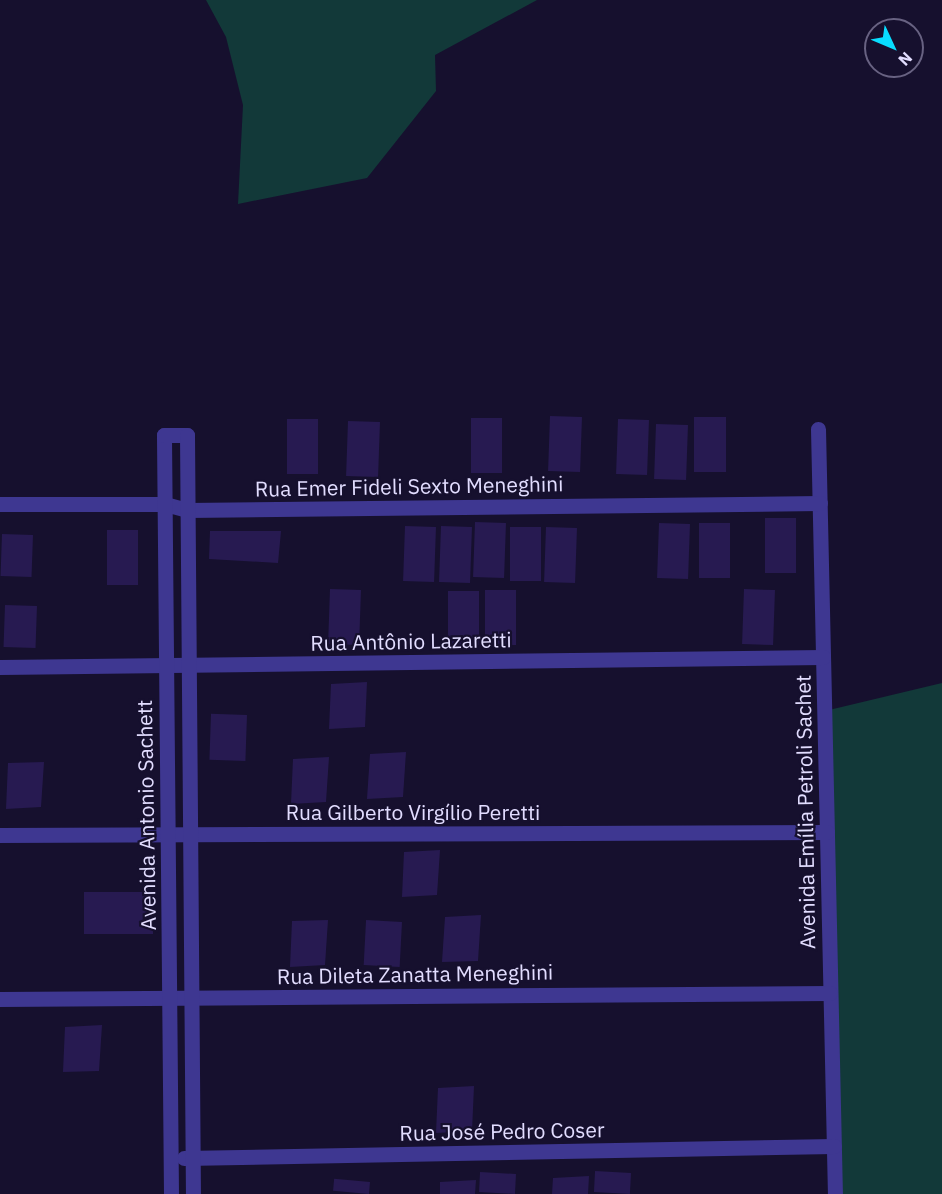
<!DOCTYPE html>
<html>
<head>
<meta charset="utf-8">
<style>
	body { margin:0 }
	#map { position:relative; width:942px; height:1194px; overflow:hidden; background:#16102e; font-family:"IBM Plex Sans",sans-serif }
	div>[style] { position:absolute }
	.green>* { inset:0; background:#123939 }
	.building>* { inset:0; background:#271a51; transform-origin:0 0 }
	.minor>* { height:15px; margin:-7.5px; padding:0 7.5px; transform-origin:7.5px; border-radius:7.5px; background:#3e3791 }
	span { translate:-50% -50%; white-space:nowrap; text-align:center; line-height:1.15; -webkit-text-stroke:4.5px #16102e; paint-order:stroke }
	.street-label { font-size:21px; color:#e2ddff }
	.north { position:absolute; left:864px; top:18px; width:60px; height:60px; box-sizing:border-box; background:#16102e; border:2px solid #686282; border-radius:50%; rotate:134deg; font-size:16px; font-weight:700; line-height:24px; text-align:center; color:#e2ddff }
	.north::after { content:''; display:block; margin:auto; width:21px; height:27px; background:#09ddff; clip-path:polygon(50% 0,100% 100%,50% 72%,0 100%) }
</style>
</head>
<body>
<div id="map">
	<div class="green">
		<i style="clip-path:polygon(206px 0,537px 0,435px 55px,436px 91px,367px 178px,238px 204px,243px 105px,226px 37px)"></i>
		<i style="clip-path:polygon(942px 683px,942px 1194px,842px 1194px,829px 710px)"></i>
	</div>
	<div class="building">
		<i style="left:550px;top:416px;width:32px;height:55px;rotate:2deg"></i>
		<i style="left:694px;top:417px;width:32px;height:55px"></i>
		<i style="left:471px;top:418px;width:31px;height:55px"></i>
		<i style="left:287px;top:419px;width:31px;height:55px"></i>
		<i style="left:618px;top:419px;width:31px;height:55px;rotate:2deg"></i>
		<i style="left:348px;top:421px;width:32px;height:55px;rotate:2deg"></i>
		<i style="left:656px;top:424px;width:32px;height:55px;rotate:2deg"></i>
		<i style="left:765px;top:518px;width:31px;height:55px"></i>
		<i style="left:475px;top:522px;width:31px;height:55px;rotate:2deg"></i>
		<i style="left:659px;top:523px;width:31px;height:55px;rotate:2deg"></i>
		<i style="left:699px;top:523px;width:31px;height:55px"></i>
		<i style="left:405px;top:526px;width:31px;height:55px;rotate:2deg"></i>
		<i style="left:441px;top:526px;width:31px;height:56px;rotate:2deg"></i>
		<i style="left:510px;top:527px;width:31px;height:54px"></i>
		<i style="left:546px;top:527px;width:31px;height:55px;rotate:2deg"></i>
		<i style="left:107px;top:530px;width:31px;height:55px"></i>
		<i style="clip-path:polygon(210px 531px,281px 531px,278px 563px,209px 559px)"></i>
		<i style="left:2px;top:534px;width:31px;height:42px;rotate:2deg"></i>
		<i style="left:330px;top:589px;width:31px;height:55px;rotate:2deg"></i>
		<i style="left:744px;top:589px;width:31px;height:55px;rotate:2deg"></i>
		<i style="left:485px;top:590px;width:31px;height:55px"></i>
		<i style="left:448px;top:591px;width:31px;height:54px"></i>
		<i style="left:5px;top:605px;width:32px;height:42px;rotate:2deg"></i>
		<i style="clip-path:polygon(367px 682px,365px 727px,329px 729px,331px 684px)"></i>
		<i style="left:247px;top:715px;width:46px;height:36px;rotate:92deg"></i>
		<i style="clip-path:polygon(406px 752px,403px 797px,367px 799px,370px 754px)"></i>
		<i style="clip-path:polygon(329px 757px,326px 802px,291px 804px,293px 759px)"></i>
		<i style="clip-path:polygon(44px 762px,41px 807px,6px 809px,8px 763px)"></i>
		<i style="clip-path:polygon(440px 850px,437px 895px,402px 897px,404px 852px)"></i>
		<i style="left:84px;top:892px;width:69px;height:42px"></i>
		<i style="clip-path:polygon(481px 915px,478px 961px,442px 962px,445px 917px)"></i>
		<i style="clip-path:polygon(328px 920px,325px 965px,290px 967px,292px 921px)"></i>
		<i style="left:402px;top:922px;width:45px;height:36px;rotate:93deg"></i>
		<i style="clip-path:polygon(102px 1025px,99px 1071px,63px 1072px,65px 1027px)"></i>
		<i style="clip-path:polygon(474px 1086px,472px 1131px,436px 1133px,438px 1088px)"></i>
		<i style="left:631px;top:1173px;width:21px;height:36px;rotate:93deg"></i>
		<i style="left:516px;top:1174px;width:20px;height:36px;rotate:93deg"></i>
		<i style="clip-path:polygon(589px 1176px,588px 1194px,552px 1194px,553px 1178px)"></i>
		<i style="clip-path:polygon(476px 1180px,475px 1194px,440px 1194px,440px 1182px)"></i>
		<i style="left:370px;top:1182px;width:12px;height:36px;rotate:95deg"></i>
	</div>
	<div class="minor">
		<i style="left:818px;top:429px;width:765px;rotate:88.73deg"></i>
		<i style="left:0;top:504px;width:165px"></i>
		<i style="left:165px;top:504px;width:23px;rotate:15deg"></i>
		<i style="left:187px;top:510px;width:633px;rotate:-0.63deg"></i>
		<i style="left:0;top:667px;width:823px;rotate:-0.7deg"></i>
		<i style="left:0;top:835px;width:827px;rotate:-0.21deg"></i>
		<i style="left:0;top:999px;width:830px;rotate:-0.41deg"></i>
		<i style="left:184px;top:1158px;width:650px;rotate:-1.06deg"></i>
		<i style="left:171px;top:1194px;width:759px;rotate:-90.53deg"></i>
		<i style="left:164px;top:435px;width:23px"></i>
		<i style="left:187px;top:435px;width:759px;rotate:89.55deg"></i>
	</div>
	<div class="street-label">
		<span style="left:409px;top:486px;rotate:-1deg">Rua Emer Fideli Sexto Meneghini</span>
		<span style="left:411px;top:641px;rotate:-1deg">Rua Antônio Lazaretti</span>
		<span style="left:413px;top:812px">Rua Gilberto Virgílio Peretti</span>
		<span style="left:805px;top:812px;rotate:-91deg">Avenida Emília Petroli Sachet</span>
		<span style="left:146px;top:815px;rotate:-91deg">Avenida Antonio Sachett</span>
		<span style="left:415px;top:974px;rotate:-1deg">Rua Dileta Zanatta Meneghini</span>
		<span style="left:502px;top:1131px;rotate:-1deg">Rua José Pedro Coser</span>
	</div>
	<div class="north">N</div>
</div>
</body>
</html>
